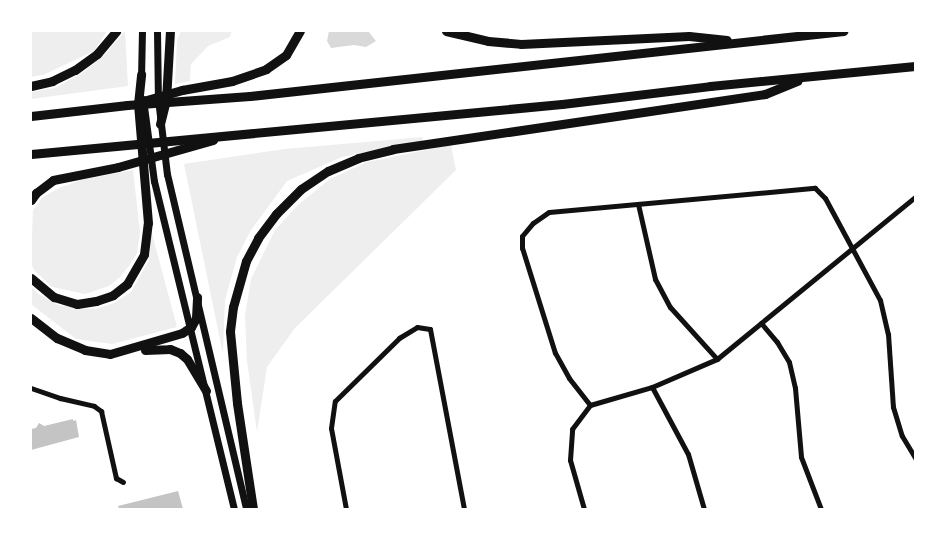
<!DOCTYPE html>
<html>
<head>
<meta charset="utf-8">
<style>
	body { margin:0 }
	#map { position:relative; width:946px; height:540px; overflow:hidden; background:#fff; font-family:"PT Serif",serif }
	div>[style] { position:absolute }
	.green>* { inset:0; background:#eee }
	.water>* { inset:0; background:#d9d9d9 }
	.building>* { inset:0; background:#c4c4c4 }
	.minor>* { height:5px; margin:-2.5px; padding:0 2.5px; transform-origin:2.5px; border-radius:2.5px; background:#111 }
	.secondary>* { height:7px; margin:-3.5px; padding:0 3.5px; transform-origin:3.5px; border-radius:3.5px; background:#111 }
	.motorway>* { height:9px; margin:-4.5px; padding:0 4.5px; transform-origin:4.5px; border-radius:4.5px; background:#111 }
	span { translate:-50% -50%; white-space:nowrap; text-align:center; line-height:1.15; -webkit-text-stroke:5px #fff; paint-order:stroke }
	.frame { position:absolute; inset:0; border:32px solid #fff; pointer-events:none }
</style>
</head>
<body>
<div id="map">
	<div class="green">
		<i style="clip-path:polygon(31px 31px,107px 31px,94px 51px,43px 75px,31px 77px)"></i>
		<i style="clip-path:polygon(125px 31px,128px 86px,31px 99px,31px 92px,55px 88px,84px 72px,106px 53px)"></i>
		<i style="clip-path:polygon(181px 31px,232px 31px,230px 37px,208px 46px,191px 64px,190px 81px,175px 84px,177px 41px)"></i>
		<i style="clip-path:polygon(423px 137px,422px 141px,342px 157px,287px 181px,251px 230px,237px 257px,225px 300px,223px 354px,184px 164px,285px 149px)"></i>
		<i style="clip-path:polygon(451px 145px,456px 170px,295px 328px,267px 367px,257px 432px,247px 361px,245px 316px,251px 279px,275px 230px,299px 204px,330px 179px,367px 162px)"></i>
		<i style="clip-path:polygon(133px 170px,140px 232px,137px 253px,129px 266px,120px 277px,109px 286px,85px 294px,52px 287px,34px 270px,31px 264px,33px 210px,43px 197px,59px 188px,81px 180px)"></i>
		<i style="clip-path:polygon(151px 230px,177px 327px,112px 344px,76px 339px,31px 304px,31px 287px,40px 295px,58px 305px,76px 308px,96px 309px,114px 303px,131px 292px,149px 260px)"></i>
	</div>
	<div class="water">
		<i style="clip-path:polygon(329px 31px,368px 31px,376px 41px,366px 47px,354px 45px,331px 48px,327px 41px)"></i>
	</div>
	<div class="building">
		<i style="clip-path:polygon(73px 419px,73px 421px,76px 420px,79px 437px,31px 450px,31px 429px,36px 428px,39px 423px,44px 426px)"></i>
		<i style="clip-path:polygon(178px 491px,183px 509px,119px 509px,118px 506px)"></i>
	</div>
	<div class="minor">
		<i style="left:638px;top:204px;width:77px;rotate:77.2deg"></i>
		<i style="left:655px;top:279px;width:32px;rotate:62deg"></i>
		<i style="left:670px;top:307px;width:70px;rotate:47.9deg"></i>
		<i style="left:761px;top:323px;width:25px;rotate:50deg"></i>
		<i style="left:777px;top:342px;width:23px;rotate:59deg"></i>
		<i style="left:789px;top:362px;width:27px;rotate:77deg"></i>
		<i style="left:795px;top:388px;width:69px;rotate:85deg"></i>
		<i style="left:801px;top:457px;width:56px;rotate:69deg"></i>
		<i style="left:652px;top:387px;width:76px;rotate:61.8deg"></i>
		<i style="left:688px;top:454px;width:57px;rotate:73.8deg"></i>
		<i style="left:31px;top:388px;width:31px;rotate:19deg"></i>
		<i style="left:60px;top:398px;width:35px;rotate:13deg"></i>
		<i style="left:94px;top:406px;width:9px;rotate:36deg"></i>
		<i style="left:101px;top:411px;width:69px;rotate:77.4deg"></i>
		<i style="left:116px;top:478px;width:8px;rotate:30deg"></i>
		<i style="left:590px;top:405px;width:34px;rotate:-128deg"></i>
		<i style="left:569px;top:378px;width:29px;rotate:-119deg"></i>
		<i style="left:555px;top:353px;width:110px;rotate:-107.4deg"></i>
		<i style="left:522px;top:248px;width:12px;rotate:-90deg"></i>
		<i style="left:522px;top:236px;width:17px;rotate:-50deg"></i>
		<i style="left:533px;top:223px;width:19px;rotate:-35deg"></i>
		<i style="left:549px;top:212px;width:267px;rotate:-5.2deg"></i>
		<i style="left:815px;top:188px;width:14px;rotate:45deg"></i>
		<i style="left:825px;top:198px;width:116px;rotate:61.7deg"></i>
		<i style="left:880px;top:300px;width:35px;rotate:77deg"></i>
		<i style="left:888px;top:334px;width:73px;rotate:86.1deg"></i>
		<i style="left:893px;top:407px;width:30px;rotate:73deg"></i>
		<i style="left:902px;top:436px;width:26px;rotate:59deg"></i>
		<i style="left:346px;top:509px;width:82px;rotate:-100.5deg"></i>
		<i style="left:331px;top:428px;width:27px;rotate:-82deg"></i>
		<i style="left:335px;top:401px;width:90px;rotate:-44.5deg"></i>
		<i style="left:399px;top:338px;width:21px;rotate:-31deg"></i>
		<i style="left:417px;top:327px;width:13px;rotate:9deg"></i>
		<i style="left:430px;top:329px;width:183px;rotate:79.3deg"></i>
		<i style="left:584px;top:509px;width:51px;rotate:-105.9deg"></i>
		<i style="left:570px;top:460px;width:31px;rotate:-86deg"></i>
		<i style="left:572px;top:429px;width:30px;rotate:-53deg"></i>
		<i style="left:590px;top:405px;width:65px;rotate:-16.2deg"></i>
		<i style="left:652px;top:387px;width:71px;rotate:-23.3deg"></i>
		<i style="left:717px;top:359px;width:256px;rotate:-39.3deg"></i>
	</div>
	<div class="secondary">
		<i style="left:157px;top:31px;width:68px;rotate:89.2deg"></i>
		<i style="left:158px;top:99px;width:76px;rotate:83.2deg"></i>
		<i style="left:167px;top:174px;width:344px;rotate:76.7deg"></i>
		<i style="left:141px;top:78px;width:47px;rotate:-88.8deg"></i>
		<i style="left:143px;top:99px;width:83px;rotate:82.4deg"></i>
		<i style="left:154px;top:181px;width:338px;rotate:76.3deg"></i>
	</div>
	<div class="motorway">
		<i style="left:446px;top:31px;width:43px;rotate:13.4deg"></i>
		<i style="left:488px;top:41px;width:33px;rotate:5deg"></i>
		<i style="left:521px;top:44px;width:168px;rotate:-2.7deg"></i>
		<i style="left:689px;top:36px;width:38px;rotate:6deg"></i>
		<i style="left:31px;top:86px;width:22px;rotate:-13deg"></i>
		<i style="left:52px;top:81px;width:25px;rotate:-26deg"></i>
		<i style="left:75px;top:70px;width:27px;rotate:-36deg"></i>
		<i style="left:97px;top:54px;width:30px;rotate:-50deg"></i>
		<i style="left:143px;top:101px;width:41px;rotate:-15.8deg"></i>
		<i style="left:182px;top:90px;width:51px;rotate:-10.2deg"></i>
		<i style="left:232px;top:81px;width:36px;rotate:-19deg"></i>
		<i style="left:266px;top:69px;width:24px;rotate:-35deg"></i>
		<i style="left:286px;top:55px;width:28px;rotate:-60deg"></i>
		<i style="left:31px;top:116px;width:97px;rotate:-6.5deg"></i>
		<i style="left:127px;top:105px;width:123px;rotate:-4.2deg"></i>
		<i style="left:250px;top:96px;width:597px;rotate:-6.26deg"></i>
		<i style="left:160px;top:124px;width:25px;rotate:-76deg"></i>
		<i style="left:166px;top:100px;width:69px;rotate:-86.7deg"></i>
		<i style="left:31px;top:154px;width:533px;rotate:-5.38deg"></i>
		<i style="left:562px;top:104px;width:149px;rotate:-6.9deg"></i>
		<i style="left:710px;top:86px;width:206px;rotate:-5.6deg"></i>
		<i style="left:31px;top:200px;width:9px;rotate:-54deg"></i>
		<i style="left:36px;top:193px;width:21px;rotate:-37deg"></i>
		<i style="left:53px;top:180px;width:66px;rotate:-11.3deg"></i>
		<i style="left:118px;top:167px;width:99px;rotate:-15.9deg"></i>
		<i style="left:31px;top:278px;width:30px;rotate:40deg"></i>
		<i style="left:54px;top:297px;width:24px;rotate:17deg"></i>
		<i style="left:77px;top:304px;width:19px;rotate:-9deg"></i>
		<i style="left:96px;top:301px;width:18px;rotate:-19deg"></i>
		<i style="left:113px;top:295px;width:18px;rotate:-38deg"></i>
		<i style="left:127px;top:284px;width:34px;rotate:-60deg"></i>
		<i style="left:144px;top:254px;width:31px;rotate:-83deg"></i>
		<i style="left:148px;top:223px;width:119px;rotate:-94.8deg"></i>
		<i style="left:138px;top:104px;width:30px;rotate:-84deg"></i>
		<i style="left:31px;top:318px;width:33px;rotate:38deg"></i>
		<i style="left:57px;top:338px;width:30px;rotate:23deg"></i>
		<i style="left:85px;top:350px;width:25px;rotate:9deg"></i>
		<i style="left:110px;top:354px;width:75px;rotate:-16.3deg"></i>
		<i style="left:182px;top:333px;width:11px;rotate:-34deg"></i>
		<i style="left:191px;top:327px;width:10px;rotate:-61deg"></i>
		<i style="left:196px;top:318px;width:21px;rotate:-87deg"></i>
		<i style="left:145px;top:350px;width:25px;rotate:-2deg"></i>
		<i style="left:170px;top:349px;width:11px;rotate:22deg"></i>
		<i style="left:180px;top:353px;width:9px;rotate:41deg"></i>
		<i style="left:187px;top:359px;width:37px;rotate:59deg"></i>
		<i style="left:253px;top:509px;width:107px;rotate:-98.6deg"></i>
		<i style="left:237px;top:403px;width:72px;rotate:-95.6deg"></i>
		<i style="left:230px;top:331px;width:24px;rotate:-83deg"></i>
		<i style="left:233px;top:307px;width:48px;rotate:-74.2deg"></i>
		<i style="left:246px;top:261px;width:26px;rotate:-62deg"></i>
		<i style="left:258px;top:238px;width:30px;rotate:-53deg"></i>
		<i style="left:276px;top:214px;width:35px;rotate:-45deg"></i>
		<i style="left:301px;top:189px;width:32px;rotate:-34deg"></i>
		<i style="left:328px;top:171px;width:33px;rotate:-23deg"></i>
		<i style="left:358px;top:158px;width:36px;rotate:-14deg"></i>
		<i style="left:393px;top:149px;width:376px;rotate:-8.4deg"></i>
		<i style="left:765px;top:94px;width:35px;rotate:-22deg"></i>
	</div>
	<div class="frame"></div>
</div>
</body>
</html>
